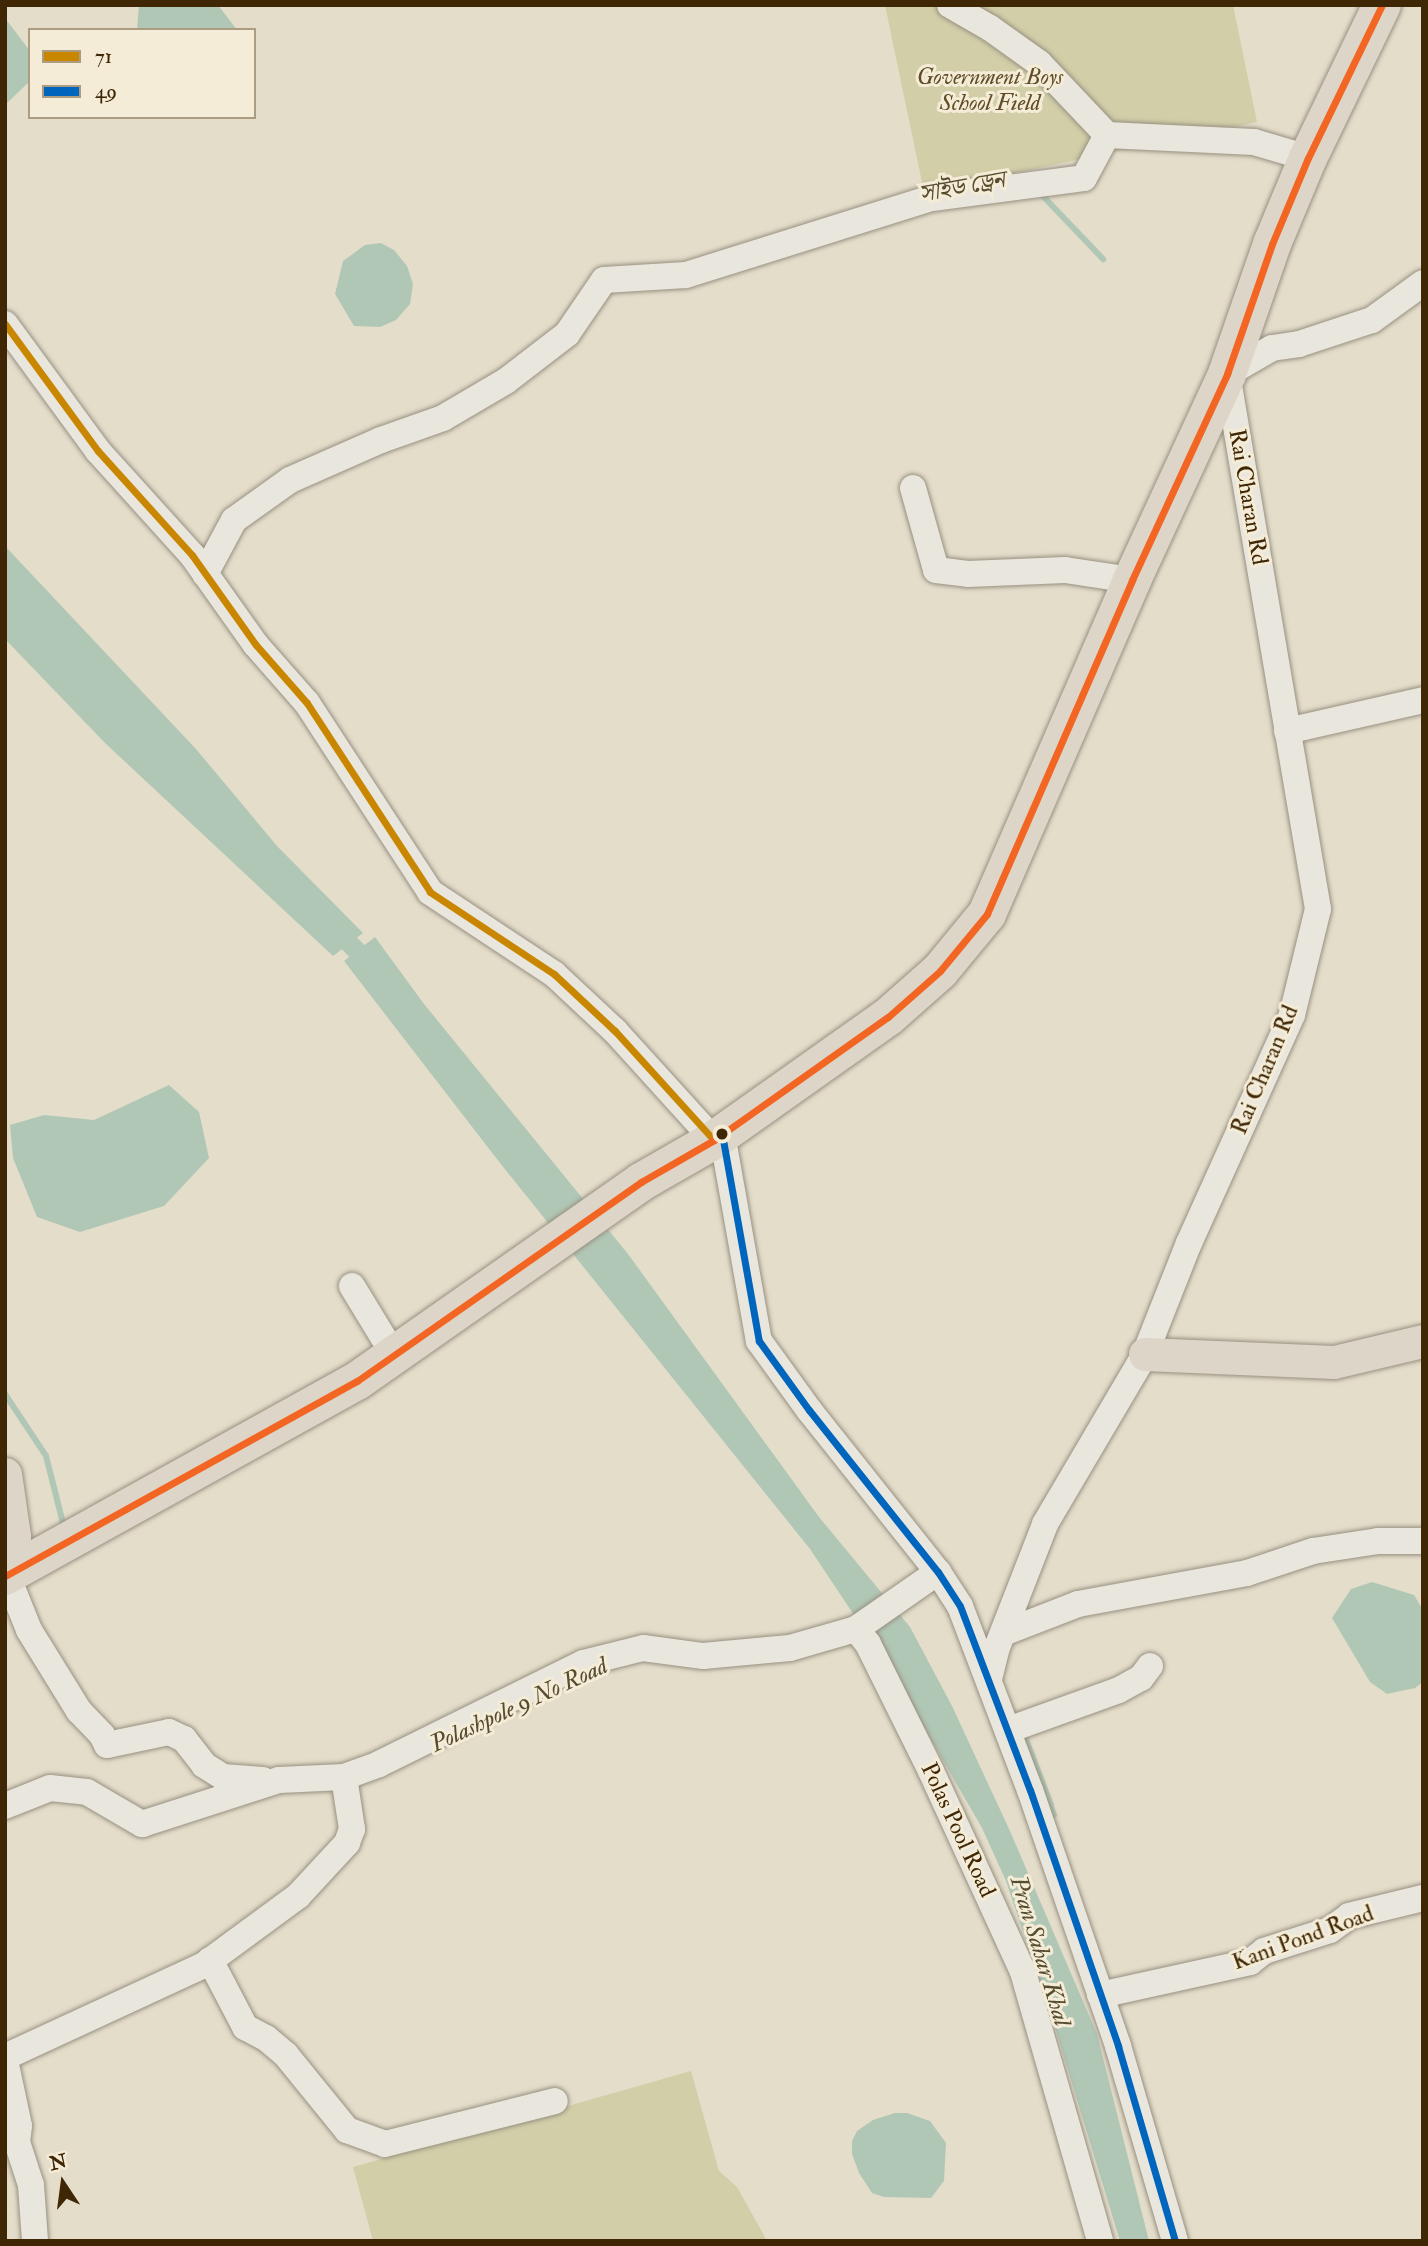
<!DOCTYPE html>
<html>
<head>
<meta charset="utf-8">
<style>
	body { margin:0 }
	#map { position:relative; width:1428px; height:2246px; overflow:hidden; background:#e4ddca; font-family:"IM FELL Double Pica","Noto Serif Bengali",serif }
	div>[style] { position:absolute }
	.green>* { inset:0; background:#d1cea8 }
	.water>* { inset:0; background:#b1c7b6 }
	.stream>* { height:6px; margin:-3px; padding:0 3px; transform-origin:3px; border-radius:3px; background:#b1c7b6 }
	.canal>* { height:19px; margin:-9.5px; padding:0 9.5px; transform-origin:9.5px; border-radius:9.5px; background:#b1c7b6 }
	.roads { filter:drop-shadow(0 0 2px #989081) drop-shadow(0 0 2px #989081) }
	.minor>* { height:26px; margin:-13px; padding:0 13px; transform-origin:13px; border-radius:13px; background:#e9e6dd }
	.major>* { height:33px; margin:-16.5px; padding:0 16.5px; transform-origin:16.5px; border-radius:16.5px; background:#ddd5c7 }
	.highway>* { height:38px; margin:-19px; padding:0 19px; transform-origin:19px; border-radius:19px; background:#ddd5c7 }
	.bus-1>* { height:7px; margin:-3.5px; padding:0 3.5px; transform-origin:3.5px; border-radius:3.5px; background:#c98601 }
	.bus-2>* { height:7px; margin:-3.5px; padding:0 3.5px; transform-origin:3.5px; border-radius:3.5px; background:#0065bd }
	.bus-3>* { height:7px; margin:-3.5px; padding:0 3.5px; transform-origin:3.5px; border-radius:3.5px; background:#f26522 }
	.dots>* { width:19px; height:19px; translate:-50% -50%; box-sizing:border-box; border:4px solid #f4ecd6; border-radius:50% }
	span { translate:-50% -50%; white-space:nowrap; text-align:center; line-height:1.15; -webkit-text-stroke:6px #f4ecd6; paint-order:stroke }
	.park-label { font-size:23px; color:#604d27; font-style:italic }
	.street-label { font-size:23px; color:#3f2605 }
	.water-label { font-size:24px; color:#564c2f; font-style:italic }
	.frame { position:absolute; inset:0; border:7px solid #3f2605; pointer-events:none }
	.legend { position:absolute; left:28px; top:28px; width:228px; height:91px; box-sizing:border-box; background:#f4ecd6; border:2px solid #ac9d82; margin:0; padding:9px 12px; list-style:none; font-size:21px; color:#3f2605 }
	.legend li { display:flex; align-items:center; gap:14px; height:35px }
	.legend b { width:35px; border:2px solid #ac9d82 }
	.north { position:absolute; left:28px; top:2148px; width:70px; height:70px; -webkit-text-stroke:5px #f4ecd6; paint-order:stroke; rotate:347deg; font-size:19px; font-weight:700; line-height:28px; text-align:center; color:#3f2605 }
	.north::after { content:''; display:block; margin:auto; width:24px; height:32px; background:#3f2605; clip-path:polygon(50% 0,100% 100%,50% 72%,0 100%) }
</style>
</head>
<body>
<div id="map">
	<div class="green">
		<i style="clip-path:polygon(885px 5px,1233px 5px,1257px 122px,924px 192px)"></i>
		<i style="clip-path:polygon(691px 2071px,719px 2171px,737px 2187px,767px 2241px,373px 2241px,353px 2167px)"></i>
	</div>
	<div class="water">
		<i style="clip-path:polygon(139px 5px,218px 5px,237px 30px,137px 30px)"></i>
		<i style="clip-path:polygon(5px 18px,30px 51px,30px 81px,5px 105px)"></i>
		<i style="clip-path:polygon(381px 243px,394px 250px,407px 266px,413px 284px,410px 304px,396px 320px,380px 327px,354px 326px,335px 294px,343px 261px,365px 245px)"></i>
		<i style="clip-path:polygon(5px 546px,196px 749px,277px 846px,363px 933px,333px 956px,105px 743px,5px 639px)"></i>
		<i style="clip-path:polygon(375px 937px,424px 1004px,628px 1254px,819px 1517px,910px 1627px,952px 1706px,1010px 1831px,1097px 2034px,1149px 2241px,1120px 2241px,1054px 2024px,1006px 1881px,982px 1828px,892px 1672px,810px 1549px,500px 1163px,344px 961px)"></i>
		<i style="clip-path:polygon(169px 1085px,199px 1112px,209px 1158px,164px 1206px,80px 1232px,37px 1217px,13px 1158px,10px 1125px,44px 1115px,94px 1120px)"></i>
		<i style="clip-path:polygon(1372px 1582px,1414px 1595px,1423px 1610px,1423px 1682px,1415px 1688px,1387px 1694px,1370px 1682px,1332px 1618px,1351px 1589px)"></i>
		<i style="clip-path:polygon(895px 2113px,907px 2113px,930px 2121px,946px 2143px,944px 2181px,931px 2198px,884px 2197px,872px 2193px,859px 2173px,852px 2154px,852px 2141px,857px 2131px,873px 2120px)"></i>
	</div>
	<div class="stream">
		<i style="left:1039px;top:192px;width:93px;rotate:46.3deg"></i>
		<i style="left:5px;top:1394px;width:74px;rotate:56.5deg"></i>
		<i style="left:46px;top:1456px;width:73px;rotate:75.8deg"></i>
		<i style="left:1051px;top:1805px;width:73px;rotate:-110.9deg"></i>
		<i style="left:1025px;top:1737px;width:83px;rotate:69.6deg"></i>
	</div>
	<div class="canal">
		<i style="left:331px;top:925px;width:61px;rotate:45deg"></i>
	</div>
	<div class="roads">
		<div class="minor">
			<i style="left:950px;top:5px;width:46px;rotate:29.9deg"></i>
			<i style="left:990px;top:28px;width:60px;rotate:35.5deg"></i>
			<i style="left:1039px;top:63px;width:99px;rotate:46.6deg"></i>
			<i style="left:1107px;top:135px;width:147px;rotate:2.7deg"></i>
			<i style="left:1254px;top:142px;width:56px;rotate:16.5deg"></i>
			<i style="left:5px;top:324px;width:157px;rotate:53.8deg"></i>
			<i style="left:98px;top:451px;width:140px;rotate:47.9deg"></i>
			<i style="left:192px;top:555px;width:110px;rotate:54.6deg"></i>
			<i style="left:256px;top:645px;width:77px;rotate:48.7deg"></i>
			<i style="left:307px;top:703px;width:225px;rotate:56.9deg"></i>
			<i style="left:430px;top:892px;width:149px;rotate:33.5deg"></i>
			<i style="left:554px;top:974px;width:83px;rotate:43.1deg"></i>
			<i style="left:615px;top:1031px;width:147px;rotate:47.8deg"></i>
			<i style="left:913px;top:488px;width:85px;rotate:74.3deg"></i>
			<i style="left:936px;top:570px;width:32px;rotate:7deg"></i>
			<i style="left:968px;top:574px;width:97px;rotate:-2.4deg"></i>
			<i style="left:1065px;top:570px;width:68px;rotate:8.5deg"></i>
			<i style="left:205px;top:574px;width:61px;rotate:-61.8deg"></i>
			<i style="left:234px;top:520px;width:69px;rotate:-35.5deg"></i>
			<i style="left:290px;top:480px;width:99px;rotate:-23.7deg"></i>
			<i style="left:381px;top:440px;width:66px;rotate:-19.5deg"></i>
			<i style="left:443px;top:418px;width:73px;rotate:-30.4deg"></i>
			<i style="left:506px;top:381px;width:77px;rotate:-37.6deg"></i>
			<i style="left:567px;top:334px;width:65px;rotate:-55.6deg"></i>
			<i style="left:604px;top:280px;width:82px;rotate:-3.5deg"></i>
			<i style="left:686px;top:275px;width:258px;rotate:-17.4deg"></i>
			<i style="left:932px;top:198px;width:153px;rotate:-7.5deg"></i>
			<i style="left:1084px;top:178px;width:49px;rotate:-61.9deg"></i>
			<i style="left:1287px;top:731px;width:139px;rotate:-12.8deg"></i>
			<i style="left:722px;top:1134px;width:210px;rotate:79.9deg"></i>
			<i style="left:759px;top:1341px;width:85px;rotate:54.1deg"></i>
			<i style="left:809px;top:1410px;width:207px;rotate:51.5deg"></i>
			<i style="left:938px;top:1572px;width:40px;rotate:57.1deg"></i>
			<i style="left:960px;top:1606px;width:197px;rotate:69.2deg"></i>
			<i style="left:1030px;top:1790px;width:271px;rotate:71deg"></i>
			<i style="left:1118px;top:2046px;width:203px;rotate:73.7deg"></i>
			<i style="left:352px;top:1286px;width:81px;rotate:58.7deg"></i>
			<i style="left:7px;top:1575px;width:59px;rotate:68.2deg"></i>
			<i style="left:29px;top:1630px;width:95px;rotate:58.3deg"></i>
			<i style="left:79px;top:1711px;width:33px;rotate:46deg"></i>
			<i style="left:102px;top:1735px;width:11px;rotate:63deg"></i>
			<i style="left:107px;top:1745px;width:63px;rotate:-11.8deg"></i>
			<i style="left:169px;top:1732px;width:17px;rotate:25deg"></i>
			<i style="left:184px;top:1739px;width:33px;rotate:52deg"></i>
			<i style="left:204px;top:1765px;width:22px;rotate:32deg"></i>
			<i style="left:223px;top:1777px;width:40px;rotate:4.3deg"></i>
			<i style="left:856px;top:1629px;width:19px;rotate:51deg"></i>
			<i style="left:868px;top:1644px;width:142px;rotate:63.6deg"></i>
			<i style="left:931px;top:1771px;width:221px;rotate:65.4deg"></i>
			<i style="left:1023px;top:1972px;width:280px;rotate:74deg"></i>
			<i style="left:1006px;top:1632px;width:77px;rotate:-21.3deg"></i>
			<i style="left:1078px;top:1604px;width:172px;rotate:-10.4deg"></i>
			<i style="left:1247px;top:1573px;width:70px;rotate:-18.4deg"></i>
			<i style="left:1313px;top:1551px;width:66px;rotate:-8.7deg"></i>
			<i style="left:1378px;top:1541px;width:45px"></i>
			<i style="left:989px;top:1679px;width:30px;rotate:-76deg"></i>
			<i style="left:996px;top:1650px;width:135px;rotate:-68.7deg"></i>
			<i style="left:1045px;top:1524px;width:197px;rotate:-59.5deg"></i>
			<i style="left:1145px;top:1354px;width:119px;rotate:-68.4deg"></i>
			<i style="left:1189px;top:1243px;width:250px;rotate:-65.7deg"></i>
			<i style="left:1292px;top:1015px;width:109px;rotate:-76.2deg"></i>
			<i style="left:1318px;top:909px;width:543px;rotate:-99.65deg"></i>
			<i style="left:1227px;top:374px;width:52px;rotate:-30deg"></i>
			<i style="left:1272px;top:348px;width:27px;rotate:-8deg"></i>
			<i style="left:1299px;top:344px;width:77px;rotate:-18.2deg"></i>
			<i style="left:1372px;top:320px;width:63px;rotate:-36deg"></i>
			<i style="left:1008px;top:1730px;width:118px;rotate:-19.8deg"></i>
			<i style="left:1119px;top:1690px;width:25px;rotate:-29deg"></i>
			<i style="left:1141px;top:1678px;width:15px;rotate:-53deg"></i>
			<i style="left:344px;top:1777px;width:37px;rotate:-20deg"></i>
			<i style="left:379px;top:1764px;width:228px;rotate:-26.3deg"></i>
			<i style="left:583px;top:1663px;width:62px;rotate:-14deg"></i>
			<i style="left:643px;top:1648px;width:61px;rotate:7.6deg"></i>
			<i style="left:703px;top:1656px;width:87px;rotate:-5.3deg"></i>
			<i style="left:790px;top:1648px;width:69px;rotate:-16.1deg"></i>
			<i style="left:856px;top:1629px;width:100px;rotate:-34.8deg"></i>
			<i style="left:5px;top:1806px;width:48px;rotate:-21.8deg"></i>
			<i style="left:50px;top:1788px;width:37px;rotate:6deg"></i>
			<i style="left:87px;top:1792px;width:64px;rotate:30.2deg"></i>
			<i style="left:142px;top:1824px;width:144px;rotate:-17.8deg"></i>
			<i style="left:279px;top:1780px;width:65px;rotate:-2.6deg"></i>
			<i style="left:344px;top:1777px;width:53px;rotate:81.3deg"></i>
			<i style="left:352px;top:1829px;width:15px;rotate:110deg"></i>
			<i style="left:347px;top:1843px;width:72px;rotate:132.8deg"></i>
			<i style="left:298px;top:1896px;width:117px;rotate:143.7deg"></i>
			<i style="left:204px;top:1965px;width:219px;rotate:155.2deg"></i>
			<i style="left:210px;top:1960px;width:76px;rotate:62.4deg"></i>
			<i style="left:245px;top:2027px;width:24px;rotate:28deg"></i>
			<i style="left:266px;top:2038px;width:26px;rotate:40deg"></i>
			<i style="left:286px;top:2055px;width:97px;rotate:50.9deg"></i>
			<i style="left:347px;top:2130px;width:40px;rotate:20.2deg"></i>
			<i style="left:385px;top:2144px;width:175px;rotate:-14.2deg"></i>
			<i style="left:1100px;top:1995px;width:154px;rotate:-12.4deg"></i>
			<i style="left:1250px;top:1962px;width:18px;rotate:-38deg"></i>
			<i style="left:1264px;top:1951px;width:69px;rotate:-17.7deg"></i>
			<i style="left:1330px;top:1930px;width:24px;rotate:-36deg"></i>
			<i style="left:1349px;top:1916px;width:76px;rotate:-13.7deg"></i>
			<i style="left:5px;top:2060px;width:67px;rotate:78deg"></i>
			<i style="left:19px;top:2126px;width:16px;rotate:97deg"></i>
			<i style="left:17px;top:2142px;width:45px;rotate:72deg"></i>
			<i style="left:31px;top:2185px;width:56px;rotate:85.9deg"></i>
		</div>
		<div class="major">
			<i style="left:1145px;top:1354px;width:189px;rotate:2.4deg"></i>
			<i style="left:1334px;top:1362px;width:91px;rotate:-13.3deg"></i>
			<i style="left:5px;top:1474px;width:63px;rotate:81.7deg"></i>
			<i style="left:14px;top:1536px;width:40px;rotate:100deg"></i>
		</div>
		<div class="highway">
			<i style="left:5px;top:1576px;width:402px;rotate:-29deg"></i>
			<i style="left:357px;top:1381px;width:347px;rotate:-35deg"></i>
			<i style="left:641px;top:1182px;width:84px;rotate:-29.9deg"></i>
			<i style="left:714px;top:1140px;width:213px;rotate:-35.3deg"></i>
			<i style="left:888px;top:1017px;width:69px;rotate:-41.5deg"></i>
			<i style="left:940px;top:971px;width:74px;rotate:-50.5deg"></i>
			<i style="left:987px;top:914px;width:364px;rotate:-66.5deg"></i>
			<i style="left:1132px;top:580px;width:227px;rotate:-65.2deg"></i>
			<i style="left:1227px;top:374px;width:138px;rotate:-70.9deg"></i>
			<i style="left:1272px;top:244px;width:93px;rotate:-67.3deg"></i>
			<i style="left:1308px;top:158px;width:170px;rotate:-64.2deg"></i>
		</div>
	</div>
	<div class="bus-1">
		<i style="left:5px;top:324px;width:157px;rotate:53.8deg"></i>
		<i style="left:98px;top:451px;width:140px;rotate:47.9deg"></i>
		<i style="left:192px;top:555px;width:110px;rotate:54.6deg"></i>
		<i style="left:256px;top:645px;width:77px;rotate:48.7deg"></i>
		<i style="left:307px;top:703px;width:225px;rotate:56.9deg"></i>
		<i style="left:430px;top:892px;width:149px;rotate:33.5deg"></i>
		<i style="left:554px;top:974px;width:83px;rotate:43.1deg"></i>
		<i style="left:615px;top:1031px;width:147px;rotate:47.8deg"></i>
	</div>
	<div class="bus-2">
		<i style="left:722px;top:1134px;width:210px;rotate:79.9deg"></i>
		<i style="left:759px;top:1341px;width:85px;rotate:54.1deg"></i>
		<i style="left:809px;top:1410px;width:207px;rotate:51.5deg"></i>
		<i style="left:938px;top:1572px;width:40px;rotate:57.1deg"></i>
		<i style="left:960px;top:1606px;width:197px;rotate:69.2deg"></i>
		<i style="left:1030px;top:1790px;width:271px;rotate:71deg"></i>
		<i style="left:1118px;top:2046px;width:203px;rotate:73.7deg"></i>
	</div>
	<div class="bus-3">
		<i style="left:5px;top:1576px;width:402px;rotate:-29deg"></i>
		<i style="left:357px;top:1381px;width:347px;rotate:-35deg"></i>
		<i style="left:641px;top:1182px;width:84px;rotate:-29.9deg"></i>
		<i style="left:714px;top:1140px;width:213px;rotate:-35.3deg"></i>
		<i style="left:888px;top:1017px;width:69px;rotate:-41.5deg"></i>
		<i style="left:940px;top:971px;width:74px;rotate:-50.5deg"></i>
		<i style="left:987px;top:914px;width:364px;rotate:-66.5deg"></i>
		<i style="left:1132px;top:580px;width:227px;rotate:-65.2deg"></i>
		<i style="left:1227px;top:374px;width:138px;rotate:-70.9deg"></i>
		<i style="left:1272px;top:244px;width:93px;rotate:-67.3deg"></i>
		<i style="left:1308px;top:158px;width:170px;rotate:-64.2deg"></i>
	</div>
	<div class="dots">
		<i style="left:722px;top:1134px;background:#3f2605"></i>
	</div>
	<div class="park-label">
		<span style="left:990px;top:90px">Government Boys<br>School Field</span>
	</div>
	<div class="street-label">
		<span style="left:1248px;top:497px;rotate:80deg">Rai Charan Rd</span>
		<span style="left:1265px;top:1070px;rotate:-67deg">Rai Charan Rd</span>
		<span style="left:958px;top:1830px;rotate:65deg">Polas Pool Road</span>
		<span style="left:1303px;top:1938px;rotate:-20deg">Kani Pond Road</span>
	</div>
	<div class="water-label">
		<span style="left:962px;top:187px;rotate:-10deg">সাইড ড্রেন</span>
		<span style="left:519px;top:1705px;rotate:-25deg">Polashpole 9 No Road</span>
		<span style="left:1040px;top:1951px;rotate:73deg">Pran Sahar Khal</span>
	</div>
	<div class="frame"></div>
	<ul class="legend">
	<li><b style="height:9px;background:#c98601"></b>71</li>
	<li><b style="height:9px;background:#0065bd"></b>49</li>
	</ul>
	<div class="north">N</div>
</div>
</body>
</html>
